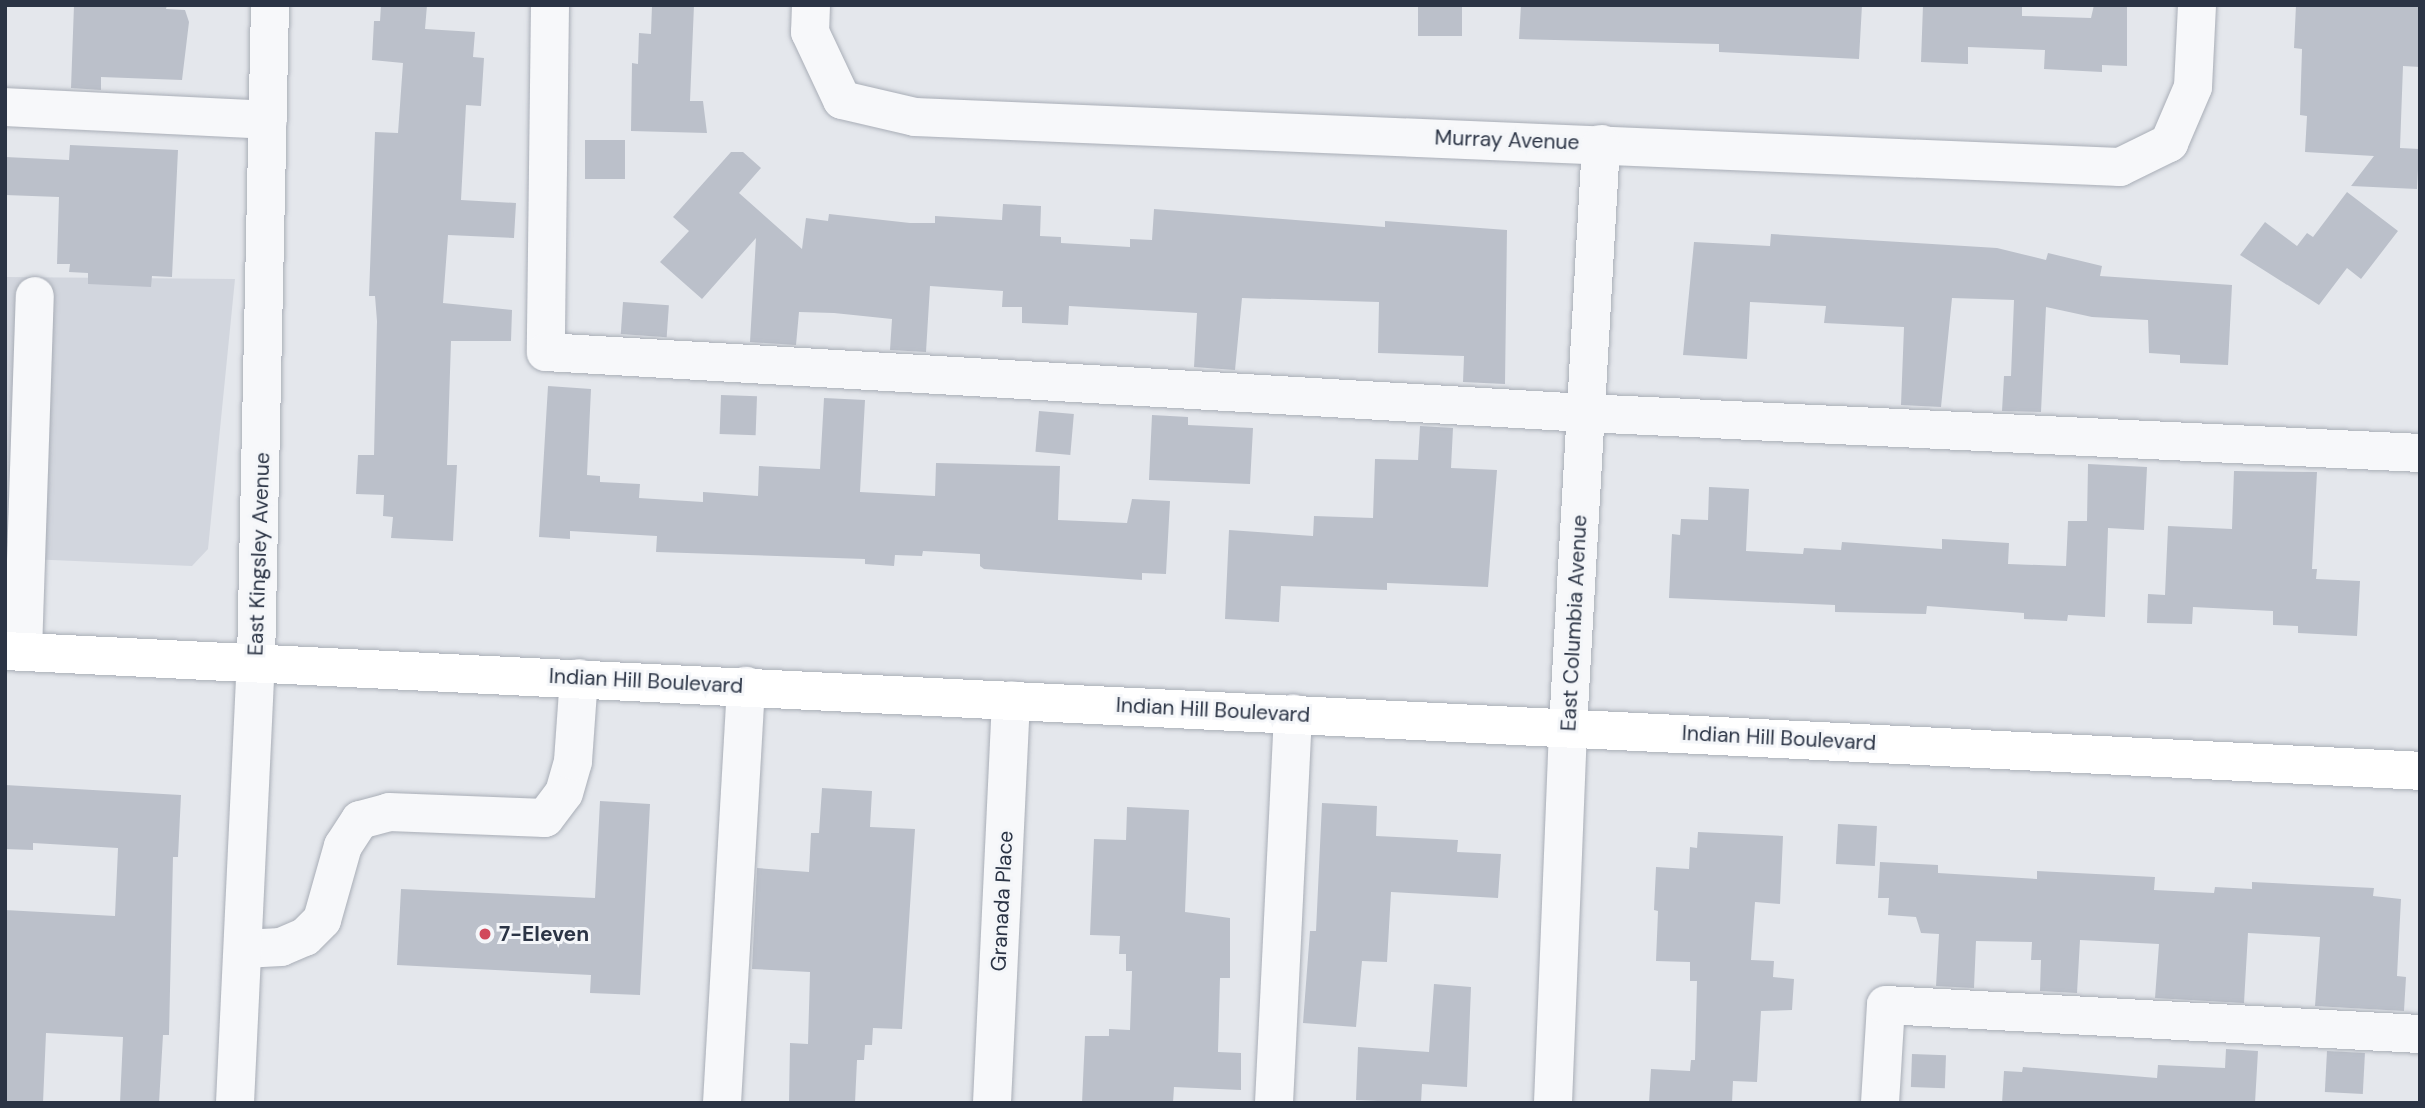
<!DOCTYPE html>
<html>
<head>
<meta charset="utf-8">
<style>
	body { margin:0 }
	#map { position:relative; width:2425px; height:1108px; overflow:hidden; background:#e4e7ec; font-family:"DM Sans",sans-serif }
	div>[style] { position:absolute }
	.built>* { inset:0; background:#d2d6de }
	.building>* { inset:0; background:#bbc0ca; transform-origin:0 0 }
	.roads { filter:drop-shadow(0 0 2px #a9aeb7) drop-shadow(0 0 2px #a9aeb7) }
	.minor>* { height:38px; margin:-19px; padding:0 19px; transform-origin:19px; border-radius:19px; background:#f7f8fa }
	.major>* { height:38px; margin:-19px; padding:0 19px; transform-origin:19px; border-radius:19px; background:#fff }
	.dots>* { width:19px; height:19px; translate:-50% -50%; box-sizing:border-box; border:4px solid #f4f6f9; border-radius:50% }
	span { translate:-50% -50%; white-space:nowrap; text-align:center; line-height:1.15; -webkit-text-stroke:6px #f4f6f9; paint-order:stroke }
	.street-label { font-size:21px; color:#2b3445 }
	.poi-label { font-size:21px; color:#2b3445; font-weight:700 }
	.left { translate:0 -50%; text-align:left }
	.frame { position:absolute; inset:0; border:7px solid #2b3445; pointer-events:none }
</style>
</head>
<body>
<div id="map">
	<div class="built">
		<i style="clip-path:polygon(5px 277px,235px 279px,208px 549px,192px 566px,5px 558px)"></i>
	</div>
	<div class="building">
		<i style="clip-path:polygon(74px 5px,167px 5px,166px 9px,185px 10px,189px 22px,182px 80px,101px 77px,101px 90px,71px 88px)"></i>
		<i style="clip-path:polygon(381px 5px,427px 5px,425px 29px,475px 32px,473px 57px,484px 58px,481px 106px,466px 105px,461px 200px,516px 203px,514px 238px,448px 235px,443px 303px,512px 310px,511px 341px,451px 341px,447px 465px,457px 465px,453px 541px,391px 538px,393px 517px,383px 516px,384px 495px,356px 494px,358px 455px,374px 455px,377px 321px,375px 296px,369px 296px,375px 132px,398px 133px,403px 63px,372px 60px,374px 21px,380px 21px)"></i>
		<i style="clip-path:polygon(652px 5px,694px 5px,690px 101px,703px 101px,707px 133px,631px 131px,632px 63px,638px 64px,639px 33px,651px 34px)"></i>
		<i style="left:1418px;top:5px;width:44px;height:31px"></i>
		<i style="clip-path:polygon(1521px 5px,1862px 5px,1859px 59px,1719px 52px,1719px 44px,1519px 39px)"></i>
		<i style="clip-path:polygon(1923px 5px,2022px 5px,2022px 16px,2091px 18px,2094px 5px,2127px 5px,2127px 66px,2102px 65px,2102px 72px,2044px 69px,2045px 50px,1968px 47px,1968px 64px,1921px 62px)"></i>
		<i style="clip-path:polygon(2296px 5px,2420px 5px,2420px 67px,2403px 66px,2400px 148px,2419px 149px,2417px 189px,2351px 186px,2374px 156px,2305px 152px,2307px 116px,2300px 115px,2302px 49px,2294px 48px)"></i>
		<i style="left:585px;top:140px;width:40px;height:39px"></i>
		<i style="clip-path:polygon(70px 145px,178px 150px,172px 277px,152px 276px,151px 287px,88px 284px,88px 273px,69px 272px,70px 264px,57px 264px,59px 197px,5px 195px,5px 157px,69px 160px)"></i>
		<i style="clip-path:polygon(731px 152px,743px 152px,761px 168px,739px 193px,802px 249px,806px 218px,828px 221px,829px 214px,910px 223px,935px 223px,935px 216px,1002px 220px,1003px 204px,1041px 206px,1040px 236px,1061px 237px,1061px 243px,1130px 247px,1130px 239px,1152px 240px,1154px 209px,1385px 227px,1385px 221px,1507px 230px,1505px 384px,1463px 382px,1464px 356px,1378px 353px,1379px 302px,1242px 298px,1235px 370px,1194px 367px,1197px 313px,1069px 306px,1068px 325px,1022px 323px,1022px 307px,1002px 307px,1003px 291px,930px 286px,926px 352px,890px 350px,892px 319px,834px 313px,799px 312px,796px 345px,750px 342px,756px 238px,702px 299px,660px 262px,689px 231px,673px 217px)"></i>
		<i style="clip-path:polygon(2347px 192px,2398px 231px,2361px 279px,2347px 268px,2319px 305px,2240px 255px,2265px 222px,2297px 246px,2307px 233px,2313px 237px)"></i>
		<i style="clip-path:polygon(1771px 234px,1997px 248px,2046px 260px,2048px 253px,2102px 266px,2100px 276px,2232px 285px,2228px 365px,2180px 363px,2180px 355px,2149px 353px,2148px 320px,2092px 317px,2046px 307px,2041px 412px,2002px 411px,2004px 376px,2011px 376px,2014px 300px,1952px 298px,1941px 407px,1901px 405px,1904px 327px,1824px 323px,1826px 306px,1750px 302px,1747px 359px,1683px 355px,1694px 242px,1770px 246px)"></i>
		<i style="left:623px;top:302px;width:46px;height:32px;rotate:4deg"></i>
		<i style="clip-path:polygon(548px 386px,591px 389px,587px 475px,600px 476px,600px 482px,640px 484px,639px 498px,703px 502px,703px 492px,758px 496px,759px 466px,820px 469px,824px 398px,865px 400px,860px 492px,935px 496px,936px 463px,1060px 466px,1058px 520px,1127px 523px,1132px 499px,1170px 501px,1166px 574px,1142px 573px,1142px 580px,984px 569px,980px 566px,980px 554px,923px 551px,922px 556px,895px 555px,894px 566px,865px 564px,865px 559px,656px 552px,657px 536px,570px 531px,570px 539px,539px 537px)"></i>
		<i style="left:721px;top:395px;width:36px;height:39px;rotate:2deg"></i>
		<i style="left:1039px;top:411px;width:35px;height:41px;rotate:5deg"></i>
		<i style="clip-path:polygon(1152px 415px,1188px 417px,1188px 425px,1253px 428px,1250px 484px,1149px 480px)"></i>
		<i style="clip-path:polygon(1420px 426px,1453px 428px,1451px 468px,1497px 470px,1488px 587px,1387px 583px,1387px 590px,1281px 586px,1279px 622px,1225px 619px,1229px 530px,1313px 536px,1314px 516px,1373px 518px,1375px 459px,1418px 460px)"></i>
		<i style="clip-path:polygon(2088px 464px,2147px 467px,2144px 530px,2108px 528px,2105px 617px,2068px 615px,2067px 621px,2024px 619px,2024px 613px,1927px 606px,1926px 614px,1835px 612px,1835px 605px,1669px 598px,1672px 534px,1680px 535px,1681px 519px,1708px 520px,1709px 487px,1749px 489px,1746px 551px,1803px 554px,1804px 548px,1841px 550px,1842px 542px,1942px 549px,1942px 539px,2009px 543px,2008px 564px,2066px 566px,2068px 521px,2087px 521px)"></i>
		<i style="clip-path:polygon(2234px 471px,2317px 472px,2312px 569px,2317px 569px,2316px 579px,2360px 581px,2357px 636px,2298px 633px,2298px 626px,2273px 625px,2273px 611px,2193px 607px,2192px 624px,2147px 623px,2148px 594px,2165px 595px,2168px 526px,2232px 529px)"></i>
		<i style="clip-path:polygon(5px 785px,181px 795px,178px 857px,173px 857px,169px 1035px,163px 1035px,159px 1103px,120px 1103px,123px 1037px,46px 1033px,43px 1103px,5px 1103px,5px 910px,115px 916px,118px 848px,33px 843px,33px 850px,5px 849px)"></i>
		<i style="clip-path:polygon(822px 788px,872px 791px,870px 827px,915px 829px,902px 1029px,873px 1028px,872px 1045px,865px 1045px,864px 1060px,857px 1060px,855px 1103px,789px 1103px,790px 1043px,808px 1044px,810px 972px,752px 969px,757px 868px,809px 872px,811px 833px,819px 833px)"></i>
		<i style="clip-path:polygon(600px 801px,650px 804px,640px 995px,590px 993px,591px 975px,397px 965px,401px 889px,595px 898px)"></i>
		<i style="clip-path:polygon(1322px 803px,1377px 806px,1376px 836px,1458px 840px,1457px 852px,1501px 854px,1498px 898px,1391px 892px,1387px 962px,1362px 961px,1356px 1027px,1303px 1023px,1310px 931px,1316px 931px)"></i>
		<i style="clip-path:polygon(1127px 807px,1189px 810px,1185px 912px,1230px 918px,1230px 978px,1220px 978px,1218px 1052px,1241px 1053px,1241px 1090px,1174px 1087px,1173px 1103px,1082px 1103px,1085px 1036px,1109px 1036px,1109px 1029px,1130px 1030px,1132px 971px,1126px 971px,1126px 954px,1119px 954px,1120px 936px,1090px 935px,1094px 839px,1126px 840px)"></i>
		<i style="left:1838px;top:824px;width:39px;height:40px;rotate:3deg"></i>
		<i style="clip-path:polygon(1698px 832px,1783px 836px,1780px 904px,1755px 902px,1751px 960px,1774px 961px,1773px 977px,1794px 979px,1792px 1010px,1761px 1011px,1757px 1082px,1733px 1081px,1732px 1103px,1649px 1103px,1651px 1069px,1690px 1071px,1691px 1060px,1695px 1060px,1697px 981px,1690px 981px,1690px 962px,1656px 961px,1658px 911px,1654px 910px,1656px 867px,1689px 869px,1690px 847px,1697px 848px)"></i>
		<i style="clip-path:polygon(1880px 862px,1938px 865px,1938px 873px,2037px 879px,2037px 871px,2155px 877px,2154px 890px,2214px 893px,2215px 887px,2252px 889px,2252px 882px,2374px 888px,2373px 896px,2401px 899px,2397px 976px,2406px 977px,2404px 1011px,2315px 1006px,2320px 937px,2248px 933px,2244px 1003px,2155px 998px,2159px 944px,2080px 940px,2077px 993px,2040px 991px,2041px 960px,2031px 960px,2032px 942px,1976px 941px,1974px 988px,1936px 986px,1939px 934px,1921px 933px,1916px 917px,1888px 915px,1889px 898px,1878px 898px)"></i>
		<i style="clip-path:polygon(1434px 984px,1471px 987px,1467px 1087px,1422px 1084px,1421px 1103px,1356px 1100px,1358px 1047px,1429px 1052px)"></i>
		<i style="clip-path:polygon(2226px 1049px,2258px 1051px,2255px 1103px,2002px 1103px,2004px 1071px,2022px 1072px,2023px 1067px,2157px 1078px,2158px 1065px,2225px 1068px)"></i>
		<i style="left:2327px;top:1051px;width:38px;height:41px;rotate:3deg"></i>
		<i style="left:1912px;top:1054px;width:34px;height:33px;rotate:2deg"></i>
	</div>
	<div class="roads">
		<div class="minor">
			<i style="left:550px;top:5px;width:347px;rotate:90.7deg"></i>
			<i style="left:546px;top:352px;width:1041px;rotate:3.36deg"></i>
			<i style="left:1585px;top:413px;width:836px;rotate:2.74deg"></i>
			<i style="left:811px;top:5px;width:27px;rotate:92deg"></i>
			<i style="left:810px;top:32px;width:75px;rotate:64.8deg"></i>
			<i style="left:842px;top:100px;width:75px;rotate:13.1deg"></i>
			<i style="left:915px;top:117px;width:1206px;rotate:2.38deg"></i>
			<i style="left:2120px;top:167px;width:55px;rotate:-26.1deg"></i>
			<i style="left:2169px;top:143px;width:61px;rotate:-66.8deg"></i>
			<i style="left:2193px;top:87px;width:82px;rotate:-87.2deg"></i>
			<i style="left:5px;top:107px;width:263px;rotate:2.8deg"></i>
			<i style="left:23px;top:651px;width:355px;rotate:-88.1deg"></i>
			<i style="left:243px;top:949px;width:38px;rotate:-3deg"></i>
			<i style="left:281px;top:947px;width:26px;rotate:-23deg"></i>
			<i style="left:305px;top:937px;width:24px;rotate:-45deg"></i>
			<i style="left:322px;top:920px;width:77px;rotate:-74.2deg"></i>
			<i style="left:343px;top:846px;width:31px;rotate:-57deg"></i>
			<i style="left:360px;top:820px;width:30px;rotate:-15deg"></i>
			<i style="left:389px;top:812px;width:156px;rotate:2.2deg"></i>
			<i style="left:545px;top:818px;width:31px;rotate:-53deg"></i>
			<i style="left:564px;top:793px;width:33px;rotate:-74deg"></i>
			<i style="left:573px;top:761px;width:83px;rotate:-85.9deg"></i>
			<i style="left:235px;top:1103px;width:441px;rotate:-87.3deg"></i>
			<i style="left:256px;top:662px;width:657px;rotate:-88.78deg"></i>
			<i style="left:722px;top:1103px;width:418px;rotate:-86.7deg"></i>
			<i style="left:992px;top:1103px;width:403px;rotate:-87.3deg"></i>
			<i style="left:1274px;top:1103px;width:390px;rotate:-87.2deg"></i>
			<i style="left:1553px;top:1103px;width:376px;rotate:-87.7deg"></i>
			<i style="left:1568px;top:727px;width:584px;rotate:-86.76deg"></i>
			<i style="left:1880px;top:1103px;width:98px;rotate:-86.5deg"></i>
			<i style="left:1886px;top:1005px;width:535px;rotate:3.11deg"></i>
		</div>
		<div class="major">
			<i style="left:5px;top:651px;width:2418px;rotate:2.84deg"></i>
		</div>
	</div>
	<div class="dots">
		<i style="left:485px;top:934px;background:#d1495b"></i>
	</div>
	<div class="street-label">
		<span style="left:1507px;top:140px;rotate:2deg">Murray Avenue</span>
		<span style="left:259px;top:554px;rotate:-88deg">East Kingsley Avenue</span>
		<span style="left:1574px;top:623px;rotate:-87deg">East Columbia Avenue</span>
		<span style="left:646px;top:681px;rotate:3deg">Indian Hill Boulevard</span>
		<span style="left:1213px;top:710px;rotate:3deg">Indian Hill Boulevard</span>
		<span style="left:1779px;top:738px;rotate:3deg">Indian Hill Boulevard</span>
		<span style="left:1002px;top:901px;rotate:-87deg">Granada Place</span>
	</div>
	<div class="poi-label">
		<span class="left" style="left:499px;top:934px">7-Eleven</span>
	</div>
	<div class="frame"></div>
</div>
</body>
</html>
